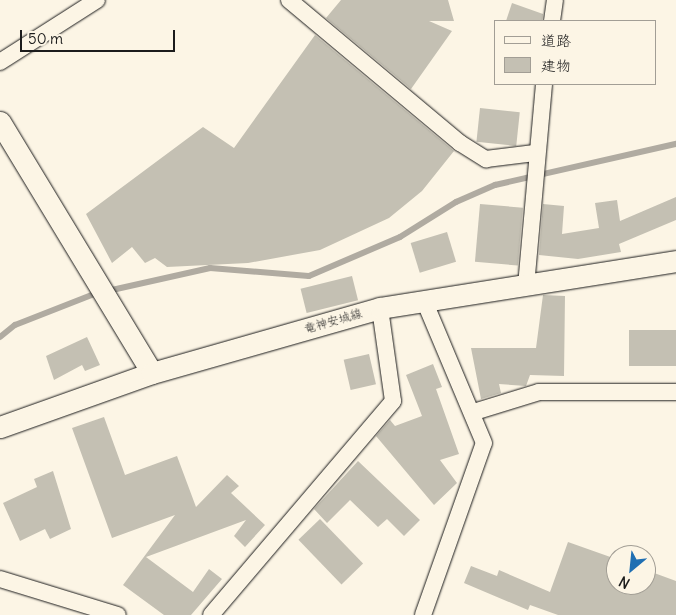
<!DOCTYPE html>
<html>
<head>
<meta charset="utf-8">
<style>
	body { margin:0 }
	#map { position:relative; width:676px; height:615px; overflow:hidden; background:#fcf5e5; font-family:Delius,"Klee One",sans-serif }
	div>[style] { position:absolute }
	.stream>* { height:6px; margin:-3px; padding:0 3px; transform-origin:3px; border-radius:3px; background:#b0aba1 }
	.building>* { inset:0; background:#c4c0b3; transform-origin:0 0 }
	.roads { filter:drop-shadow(0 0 1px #1c1c1c) drop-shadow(0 0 1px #1c1c1c) }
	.minor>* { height:16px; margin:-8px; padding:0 8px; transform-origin:8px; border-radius:8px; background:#fcf5e5 }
	.tertiary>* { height:21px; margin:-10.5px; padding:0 10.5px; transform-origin:10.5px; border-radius:10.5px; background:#fcf5e5 }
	span { translate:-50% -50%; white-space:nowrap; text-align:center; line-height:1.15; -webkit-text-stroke:4.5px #fcf5e5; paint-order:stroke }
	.street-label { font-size:12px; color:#1c1c1c }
	.legend { position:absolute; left:494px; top:20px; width:162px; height:65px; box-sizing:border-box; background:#fcf5e5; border:1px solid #a29e95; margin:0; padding:6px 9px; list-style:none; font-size:15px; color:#1c1c1c }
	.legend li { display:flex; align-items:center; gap:10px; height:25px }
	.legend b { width:25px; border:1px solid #a29e95 }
	.north { position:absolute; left:606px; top:545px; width:50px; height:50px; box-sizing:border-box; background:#fcf5e5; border:1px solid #a29e95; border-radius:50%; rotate:208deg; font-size:14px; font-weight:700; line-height:20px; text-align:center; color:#1c1c1c }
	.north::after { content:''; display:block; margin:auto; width:18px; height:22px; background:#1f6fb2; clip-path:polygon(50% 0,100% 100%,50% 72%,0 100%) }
	.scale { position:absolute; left:20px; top:30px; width:155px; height:22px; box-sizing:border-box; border:2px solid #1c1c1c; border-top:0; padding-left:6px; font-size:15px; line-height:18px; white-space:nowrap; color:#1c1c1c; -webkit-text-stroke:4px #fcf5e5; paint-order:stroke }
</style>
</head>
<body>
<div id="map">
	<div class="stream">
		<i style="left:0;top:337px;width:19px;rotate:-39deg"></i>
		<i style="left:15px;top:325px;width:85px;rotate:-21.4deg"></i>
		<i style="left:94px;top:294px;width:119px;rotate:-12.6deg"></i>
		<i style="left:210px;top:268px;width:99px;rotate:4.6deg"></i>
		<i style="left:309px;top:276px;width:99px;rotate:-23.2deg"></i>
		<i style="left:400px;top:237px;width:66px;rotate:-32deg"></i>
		<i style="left:456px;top:202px;width:43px;rotate:-23.6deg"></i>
		<i style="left:495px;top:185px;width:186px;rotate:-12.8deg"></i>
	</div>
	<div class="building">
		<i style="clip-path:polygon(341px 0,448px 0,454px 21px,429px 21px,452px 31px,411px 89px,326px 18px)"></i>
		<i style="clip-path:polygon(512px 3px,543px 14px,542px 21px,506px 21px)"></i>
		<i style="clip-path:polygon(315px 35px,454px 151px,422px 191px,389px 218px,320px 250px,248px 263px,167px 267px,155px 258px,145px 263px,132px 247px,112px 263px,86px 214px,203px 127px,234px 148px)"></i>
		<i style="left:480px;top:108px;width:40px;height:34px;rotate:6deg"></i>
		<i style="clip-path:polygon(676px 197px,676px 220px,619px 244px,621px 252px,578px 259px,539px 255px,543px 204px,564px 206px,562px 234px,599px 228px,595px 203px,617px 200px,620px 221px)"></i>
		<i style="left:480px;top:204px;width:43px;height:58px;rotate:5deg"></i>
		<i style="left:447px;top:232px;width:31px;height:38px;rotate:73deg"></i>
		<i style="left:352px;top:276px;width:25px;height:53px;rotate:76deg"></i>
		<i style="clip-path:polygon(543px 295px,565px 296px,564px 376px,530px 375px,526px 386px,499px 384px,501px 393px,481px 399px,471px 348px,536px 348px)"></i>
		<i style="left:629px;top:330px;width:47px;height:36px"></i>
		<i style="clip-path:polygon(87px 337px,100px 365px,85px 371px,82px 365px,54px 380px,46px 356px)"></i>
		<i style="left:369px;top:354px;width:31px;height:26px;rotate:77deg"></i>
		<i style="clip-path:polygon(433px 364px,442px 387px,436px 389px,459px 454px,440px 460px,457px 483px,434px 505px,376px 436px,390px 420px,395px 426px,422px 416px,406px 375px)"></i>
		<i style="clip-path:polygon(104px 417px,125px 475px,177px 456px,196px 507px,227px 475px,239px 486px,231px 493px,265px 525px,245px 547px,234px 536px,246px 520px,146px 557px,193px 592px,209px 569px,222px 579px,191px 615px,164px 615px,123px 585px,175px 515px,112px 538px,72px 428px)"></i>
		<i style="clip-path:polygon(358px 461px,420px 520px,404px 536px,387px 519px,378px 527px,350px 500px,327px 523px,314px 509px)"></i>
		<i style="clip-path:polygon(53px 471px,71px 529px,50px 539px,45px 529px,20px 541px,3px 503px,37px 487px,34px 479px)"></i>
		<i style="left:320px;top:519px;width:62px;height:30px;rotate:46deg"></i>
		<i style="clip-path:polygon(568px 542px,616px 559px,616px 585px,646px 585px,646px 570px,676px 581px,676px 615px,558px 615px,530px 605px,528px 610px,464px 583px,471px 566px,497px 576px,499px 570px,550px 592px)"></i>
	</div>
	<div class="roads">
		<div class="minor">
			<i style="left:289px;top:0;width:223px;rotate:39.9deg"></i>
			<i style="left:460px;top:143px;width:31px;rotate:32deg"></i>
			<i style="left:486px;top:159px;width:49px;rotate:-7deg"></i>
			<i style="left:552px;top:21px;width:21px;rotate:-82deg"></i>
			<i style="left:0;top:62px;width:115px;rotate:-32.6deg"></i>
			<i style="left:526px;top:286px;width:203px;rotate:-84.9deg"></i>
			<i style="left:474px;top:412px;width:68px;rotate:-17.1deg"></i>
			<i style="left:539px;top:392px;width:137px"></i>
			<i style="left:0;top:579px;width:123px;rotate:17deg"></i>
			<i style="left:211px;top:615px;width:281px;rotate:-49.6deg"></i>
			<i style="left:393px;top:401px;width:94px;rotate:-98deg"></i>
			<i style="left:423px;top:615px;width:182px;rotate:-70.5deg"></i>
			<i style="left:484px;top:443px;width:155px;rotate:-112.8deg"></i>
		</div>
		<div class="tertiary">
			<i style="left:0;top:122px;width:293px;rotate:58.8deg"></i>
			<i style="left:0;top:427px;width:161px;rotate:-19.6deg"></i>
			<i style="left:152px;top:373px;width:237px;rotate:-15.9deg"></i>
			<i style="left:380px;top:308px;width:300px;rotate:-9deg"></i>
		</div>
	</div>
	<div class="street-label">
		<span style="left:333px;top:321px;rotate:-16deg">竜神安城線</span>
	</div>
	<ul class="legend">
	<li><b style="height:6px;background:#fcf5e5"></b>道路</li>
	<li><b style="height:14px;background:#c4c0b3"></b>建物</li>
	</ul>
	<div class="north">N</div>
	<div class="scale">50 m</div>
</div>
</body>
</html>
